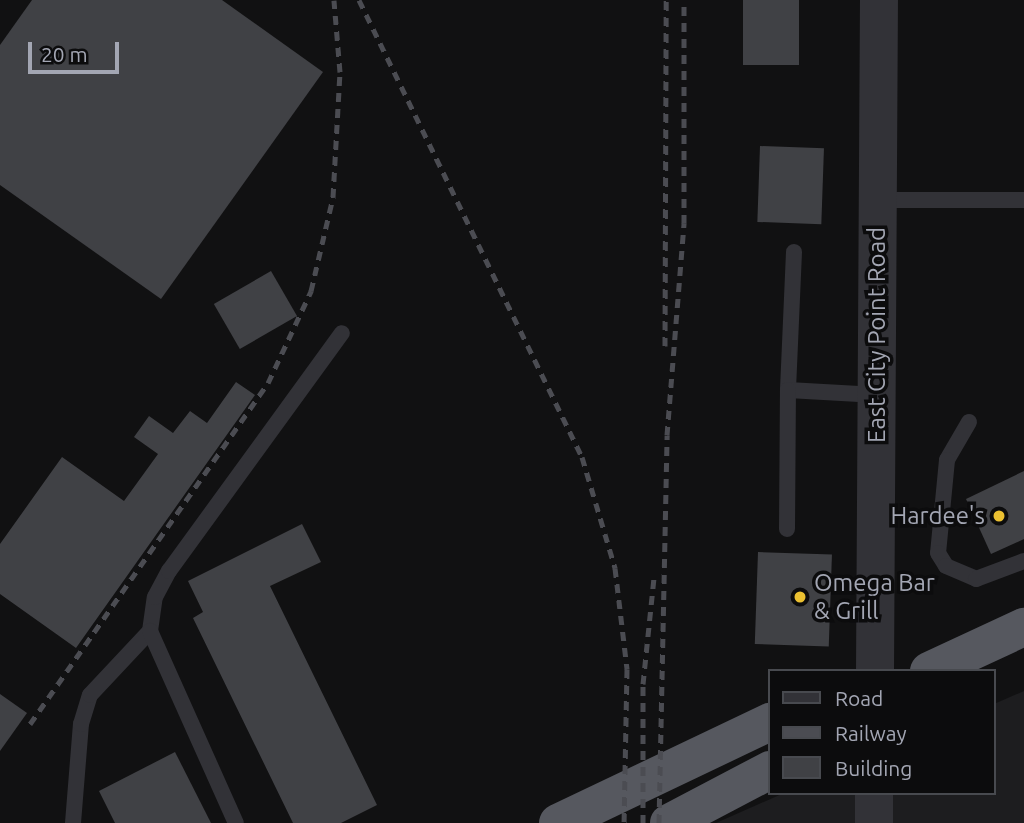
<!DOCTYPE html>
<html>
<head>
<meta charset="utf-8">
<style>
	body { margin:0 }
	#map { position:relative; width:1024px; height:823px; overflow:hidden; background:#111112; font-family:Ubuntu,sans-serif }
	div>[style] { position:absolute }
	.built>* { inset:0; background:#1d1d1f }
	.building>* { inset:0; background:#404145; transform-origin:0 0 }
	.service>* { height:16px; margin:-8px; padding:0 8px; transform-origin:8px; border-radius:8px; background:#323237 }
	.tertiary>* { height:38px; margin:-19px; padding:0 19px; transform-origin:19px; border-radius:19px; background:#323237 }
	.trunk>* { height:38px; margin:-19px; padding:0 19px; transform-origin:19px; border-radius:19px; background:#56585f }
	.rail>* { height:5px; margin-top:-2.5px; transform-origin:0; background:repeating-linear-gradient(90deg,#4b4c52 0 9px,transparent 0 16px) }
	.dots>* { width:19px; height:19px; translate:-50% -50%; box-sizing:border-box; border:4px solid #0c0c0d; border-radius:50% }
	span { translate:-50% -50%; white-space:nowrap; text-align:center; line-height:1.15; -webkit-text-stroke:7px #0c0c0d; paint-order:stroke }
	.street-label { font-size:24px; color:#a3a6b3 }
	.poi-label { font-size:24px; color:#a3a6b3 }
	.right { translate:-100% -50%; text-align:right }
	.left { translate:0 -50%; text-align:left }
	.legend { position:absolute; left:768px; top:669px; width:228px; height:126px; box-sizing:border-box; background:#0c0c0d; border:2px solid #484a4f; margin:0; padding:9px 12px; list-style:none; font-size:21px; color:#a3a6b3 }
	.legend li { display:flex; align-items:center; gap:14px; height:35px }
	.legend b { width:35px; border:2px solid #484a4f }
	.scale { position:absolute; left:28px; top:42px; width:91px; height:32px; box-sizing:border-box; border:4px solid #a3a6b3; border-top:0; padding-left:9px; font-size:21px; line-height:24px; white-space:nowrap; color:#a3a6b3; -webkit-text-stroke:5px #0c0c0d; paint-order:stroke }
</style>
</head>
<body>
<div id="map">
	<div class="built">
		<i style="clip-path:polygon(1024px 691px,1024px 823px,716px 823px,784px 793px,994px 793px,994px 704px)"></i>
	</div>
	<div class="building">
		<i style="clip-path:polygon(32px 0,222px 0,323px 72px,161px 299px,0 185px,0 45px)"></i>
		<i style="left:743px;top:0;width:56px;height:65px"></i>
		<i style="left:760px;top:146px;width:64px;height:76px;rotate:2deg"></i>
		<i style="left:271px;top:271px;width:52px;height:66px;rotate:60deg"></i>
		<i style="clip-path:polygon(236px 382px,255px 395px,76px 648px,0 594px,0 544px,62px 457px,124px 501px,158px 454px,134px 437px,149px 416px,173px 433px,190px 411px,207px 423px)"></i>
		<i style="clip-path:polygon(1024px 471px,1024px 539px,991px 554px,966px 499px)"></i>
		<i style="clip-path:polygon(302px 524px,321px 562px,270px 586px,377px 805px,341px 823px,293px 823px,193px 618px,203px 612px,188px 581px)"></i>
		<i style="left:758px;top:552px;width:74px;height:92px;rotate:2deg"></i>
		<i style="clip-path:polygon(0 694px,27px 713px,0 751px)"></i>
		<i style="clip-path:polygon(175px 752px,211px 823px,115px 823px,99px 791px)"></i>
	</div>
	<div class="service">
		<i style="left:878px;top:200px;width:146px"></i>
		<i style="left:794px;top:252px;width:138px;rotate:92.5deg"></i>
		<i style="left:788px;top:390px;width:89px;rotate:3.2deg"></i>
		<i style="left:969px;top:422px;width:44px;rotate:120.1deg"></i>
		<i style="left:947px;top:460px;width:93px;rotate:95.5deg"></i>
		<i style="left:938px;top:553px;width:15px;rotate:58deg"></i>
		<i style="left:946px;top:566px;width:33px;rotate:23deg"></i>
		<i style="left:976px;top:579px;width:51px;rotate:-20.6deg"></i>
		<i style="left:787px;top:529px;width:139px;rotate:-89.6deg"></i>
		<i style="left:150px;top:631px;width:34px;rotate:-82deg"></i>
		<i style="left:155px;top:597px;width:30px;rotate:-62deg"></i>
		<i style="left:169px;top:571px;width:294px;rotate:-54deg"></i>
		<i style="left:73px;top:823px;width:99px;rotate:-85.4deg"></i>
		<i style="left:81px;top:724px;width:30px;rotate:-73deg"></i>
		<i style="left:90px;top:695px;width:88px;rotate:-46.8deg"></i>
		<i style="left:150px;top:631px;width:210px;rotate:65.9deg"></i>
	</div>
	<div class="tertiary">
		<i style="left:875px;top:671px;width:671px;rotate:-89.66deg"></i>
		<i style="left:874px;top:823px;width:30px;rotate:-90deg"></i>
	</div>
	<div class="trunk">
		<i style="left:929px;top:671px;width:105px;rotate:-24.9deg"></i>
		<i style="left:558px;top:823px;width:235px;rotate:-25.5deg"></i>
		<i style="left:669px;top:823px;width:114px;rotate:-27.7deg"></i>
	</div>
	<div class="rail">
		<i style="left:359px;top:0;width:509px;rotate:63.99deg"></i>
		<i style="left:582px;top:457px;width:116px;rotate:73.4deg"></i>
		<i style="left:615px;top:568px;width:102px;rotate:83.2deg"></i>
		<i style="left:627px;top:669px;width:154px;rotate:91.1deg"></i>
		<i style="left:665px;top:346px;width:346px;rotate:-89.8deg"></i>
		<i style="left:30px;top:724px;width:416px;rotate:-55.1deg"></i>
		<i style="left:268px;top:383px;width:102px;rotate:-64.9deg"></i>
		<i style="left:311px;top:291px;width:97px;rotate:-76.8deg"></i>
		<i style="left:333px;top:197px;width:125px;rotate:-86.8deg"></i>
		<i style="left:340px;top:72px;width:72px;rotate:-94.8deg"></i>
		<i style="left:643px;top:823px;width:139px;rotate:-90deg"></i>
		<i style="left:643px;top:684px;width:107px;rotate:-84.1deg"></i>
		<i style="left:659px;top:823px;width:388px;rotate:-88.8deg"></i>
		<i style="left:667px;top:435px;width:213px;rotate:-85.4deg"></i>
		<i style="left:684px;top:223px;width:223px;rotate:-90deg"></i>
	</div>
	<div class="dots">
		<i style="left:999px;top:516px;background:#ebc031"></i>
		<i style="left:800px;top:597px;background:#ebc031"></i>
	</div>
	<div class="street-label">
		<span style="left:877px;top:335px;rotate:-90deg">East City Point Road</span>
	</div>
	<div class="poi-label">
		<span class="right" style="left:985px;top:516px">Hardee's</span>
		<span class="left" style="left:814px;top:597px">Omega Bar<br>&amp; Grill</span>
	</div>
	<ul class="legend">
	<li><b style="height:9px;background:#323237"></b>Road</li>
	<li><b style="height:9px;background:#4b4c52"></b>Railway</li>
	<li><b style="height:19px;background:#404145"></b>Building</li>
	</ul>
	<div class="scale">20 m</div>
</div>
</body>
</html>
